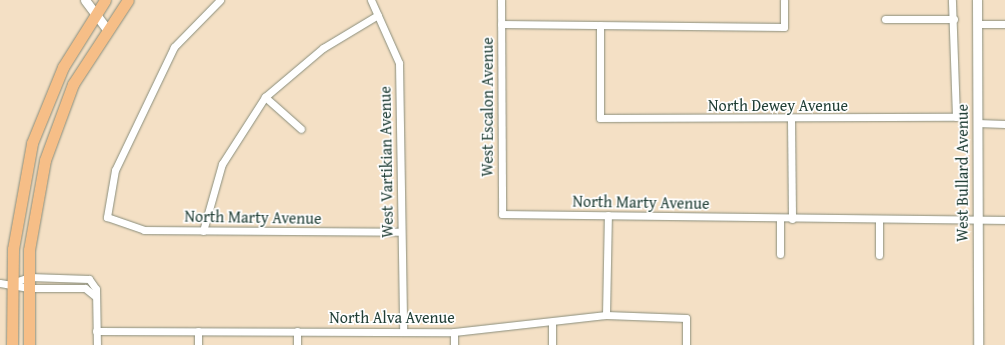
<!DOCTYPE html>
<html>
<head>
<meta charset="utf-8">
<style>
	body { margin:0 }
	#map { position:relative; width:1005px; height:345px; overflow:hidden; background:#f4e0c5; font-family:"Gentium Book Plus",serif }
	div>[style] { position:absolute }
	.roads { filter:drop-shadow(0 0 1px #8a8e7c) drop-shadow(0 0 1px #8a8e7c) }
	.minor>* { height:7px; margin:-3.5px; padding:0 3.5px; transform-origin:3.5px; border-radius:3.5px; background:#fff }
	.tertiary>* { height:9px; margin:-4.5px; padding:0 4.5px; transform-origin:4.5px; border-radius:4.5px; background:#fff }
	.primary>* { height:11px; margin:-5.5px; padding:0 5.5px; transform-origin:5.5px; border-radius:5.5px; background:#f6be87 }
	span { translate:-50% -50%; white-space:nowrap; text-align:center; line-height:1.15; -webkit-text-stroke:3.5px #fff; paint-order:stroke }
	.street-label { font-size:16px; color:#1f3d34 }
</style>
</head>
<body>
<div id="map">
	<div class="roads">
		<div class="minor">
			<i style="left:220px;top:0;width:66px;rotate:134.4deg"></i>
			<i style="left:174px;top:47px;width:136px;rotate:115.6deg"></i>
			<i style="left:115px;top:170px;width:48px;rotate:99.7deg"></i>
			<i style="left:107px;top:217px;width:39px;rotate:19deg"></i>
			<i style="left:144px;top:230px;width:256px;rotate:0.4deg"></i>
			<i style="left:371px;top:0;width:69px;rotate:66deg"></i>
			<i style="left:399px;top:63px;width:267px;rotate:89.1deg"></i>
			<i style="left:501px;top:0;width:214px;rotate:89.7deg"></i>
			<i style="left:502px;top:214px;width:503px;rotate:0.68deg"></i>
			<i style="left:885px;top:19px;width:69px"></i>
			<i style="left:501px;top:24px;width:283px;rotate:0.6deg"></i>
			<i style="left:784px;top:27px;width:27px;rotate:-90deg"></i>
			<i style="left:977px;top:24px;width:28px"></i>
			<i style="left:600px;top:25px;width:93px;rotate:90deg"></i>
			<i style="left:600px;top:118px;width:356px;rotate:-0.2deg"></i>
			<i style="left:956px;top:117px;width:117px;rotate:-92deg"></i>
			<i style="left:265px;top:97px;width:48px;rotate:41.6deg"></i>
			<i style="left:791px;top:120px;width:99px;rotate:89.4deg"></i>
			<i style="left:977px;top:123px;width:28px;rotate:2deg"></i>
			<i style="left:879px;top:219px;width:36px;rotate:90deg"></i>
			<i style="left:203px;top:231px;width:70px;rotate:-74.2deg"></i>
			<i style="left:222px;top:164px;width:80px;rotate:-57.3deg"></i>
			<i style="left:265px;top:97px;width:76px;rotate:-40.2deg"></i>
			<i style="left:323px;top:48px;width:64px;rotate:-31deg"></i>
			<i style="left:780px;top:254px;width:35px;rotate:-90deg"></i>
			<i style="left:0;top:283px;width:29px;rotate:10deg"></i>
			<i style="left:29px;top:288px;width:56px"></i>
			<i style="left:85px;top:288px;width:14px;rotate:39deg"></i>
			<i style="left:12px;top:283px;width:18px;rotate:-19deg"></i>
			<i style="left:29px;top:277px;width:60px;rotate:1.9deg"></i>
			<i style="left:89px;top:279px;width:12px;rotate:55deg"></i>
			<i style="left:96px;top:289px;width:56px;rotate:89deg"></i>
			<i style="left:606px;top:315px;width:100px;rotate:-88.9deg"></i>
			<i style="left:552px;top:322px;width:23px;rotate:90deg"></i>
			<i style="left:96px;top:331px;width:358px;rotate:0.2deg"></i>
			<i style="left:454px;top:332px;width:153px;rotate:-6.4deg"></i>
			<i style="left:606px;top:315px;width:80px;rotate:2.1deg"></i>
			<i style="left:686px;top:318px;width:27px;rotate:90deg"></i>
			<i style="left:198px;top:331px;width:14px;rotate:90deg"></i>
			<i style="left:297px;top:331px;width:14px;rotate:90deg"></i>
			<i style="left:454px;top:332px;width:13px;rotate:90deg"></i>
		</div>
		<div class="tertiary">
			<i style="left:85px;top:0;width:35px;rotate:53deg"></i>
			<i style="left:977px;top:0;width:345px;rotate:89.8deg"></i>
		</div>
		<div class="primary">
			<i style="left:12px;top:345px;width:96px;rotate:-89.4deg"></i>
			<i style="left:13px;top:249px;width:108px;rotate:-79.8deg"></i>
			<i style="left:32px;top:143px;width:82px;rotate:-67.8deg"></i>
			<i style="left:63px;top:67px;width:79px;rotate:-57.9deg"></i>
			<i style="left:29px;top:345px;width:95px;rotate:-90deg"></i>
			<i style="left:29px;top:250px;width:91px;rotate:-79.9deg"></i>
			<i style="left:45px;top:160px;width:81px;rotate:-69.8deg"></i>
			<i style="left:73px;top:84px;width:100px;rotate:-56.8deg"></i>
		</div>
	</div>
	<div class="street-label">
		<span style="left:778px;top:105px">North Dewey Avenue</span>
		<span style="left:487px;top:107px;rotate:-90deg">West Escalon Avenue</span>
		<span style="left:386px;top:162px;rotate:-91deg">West Vartikian Avenue</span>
		<span style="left:962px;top:173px;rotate:-90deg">West Bullard Avenue</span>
		<span style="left:641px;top:202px;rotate:1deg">North Marty Avenue</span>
		<span style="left:253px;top:217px;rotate:1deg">North Marty Avenue</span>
		<span style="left:392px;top:317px">North Alva Avenue</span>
	</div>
</div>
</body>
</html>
